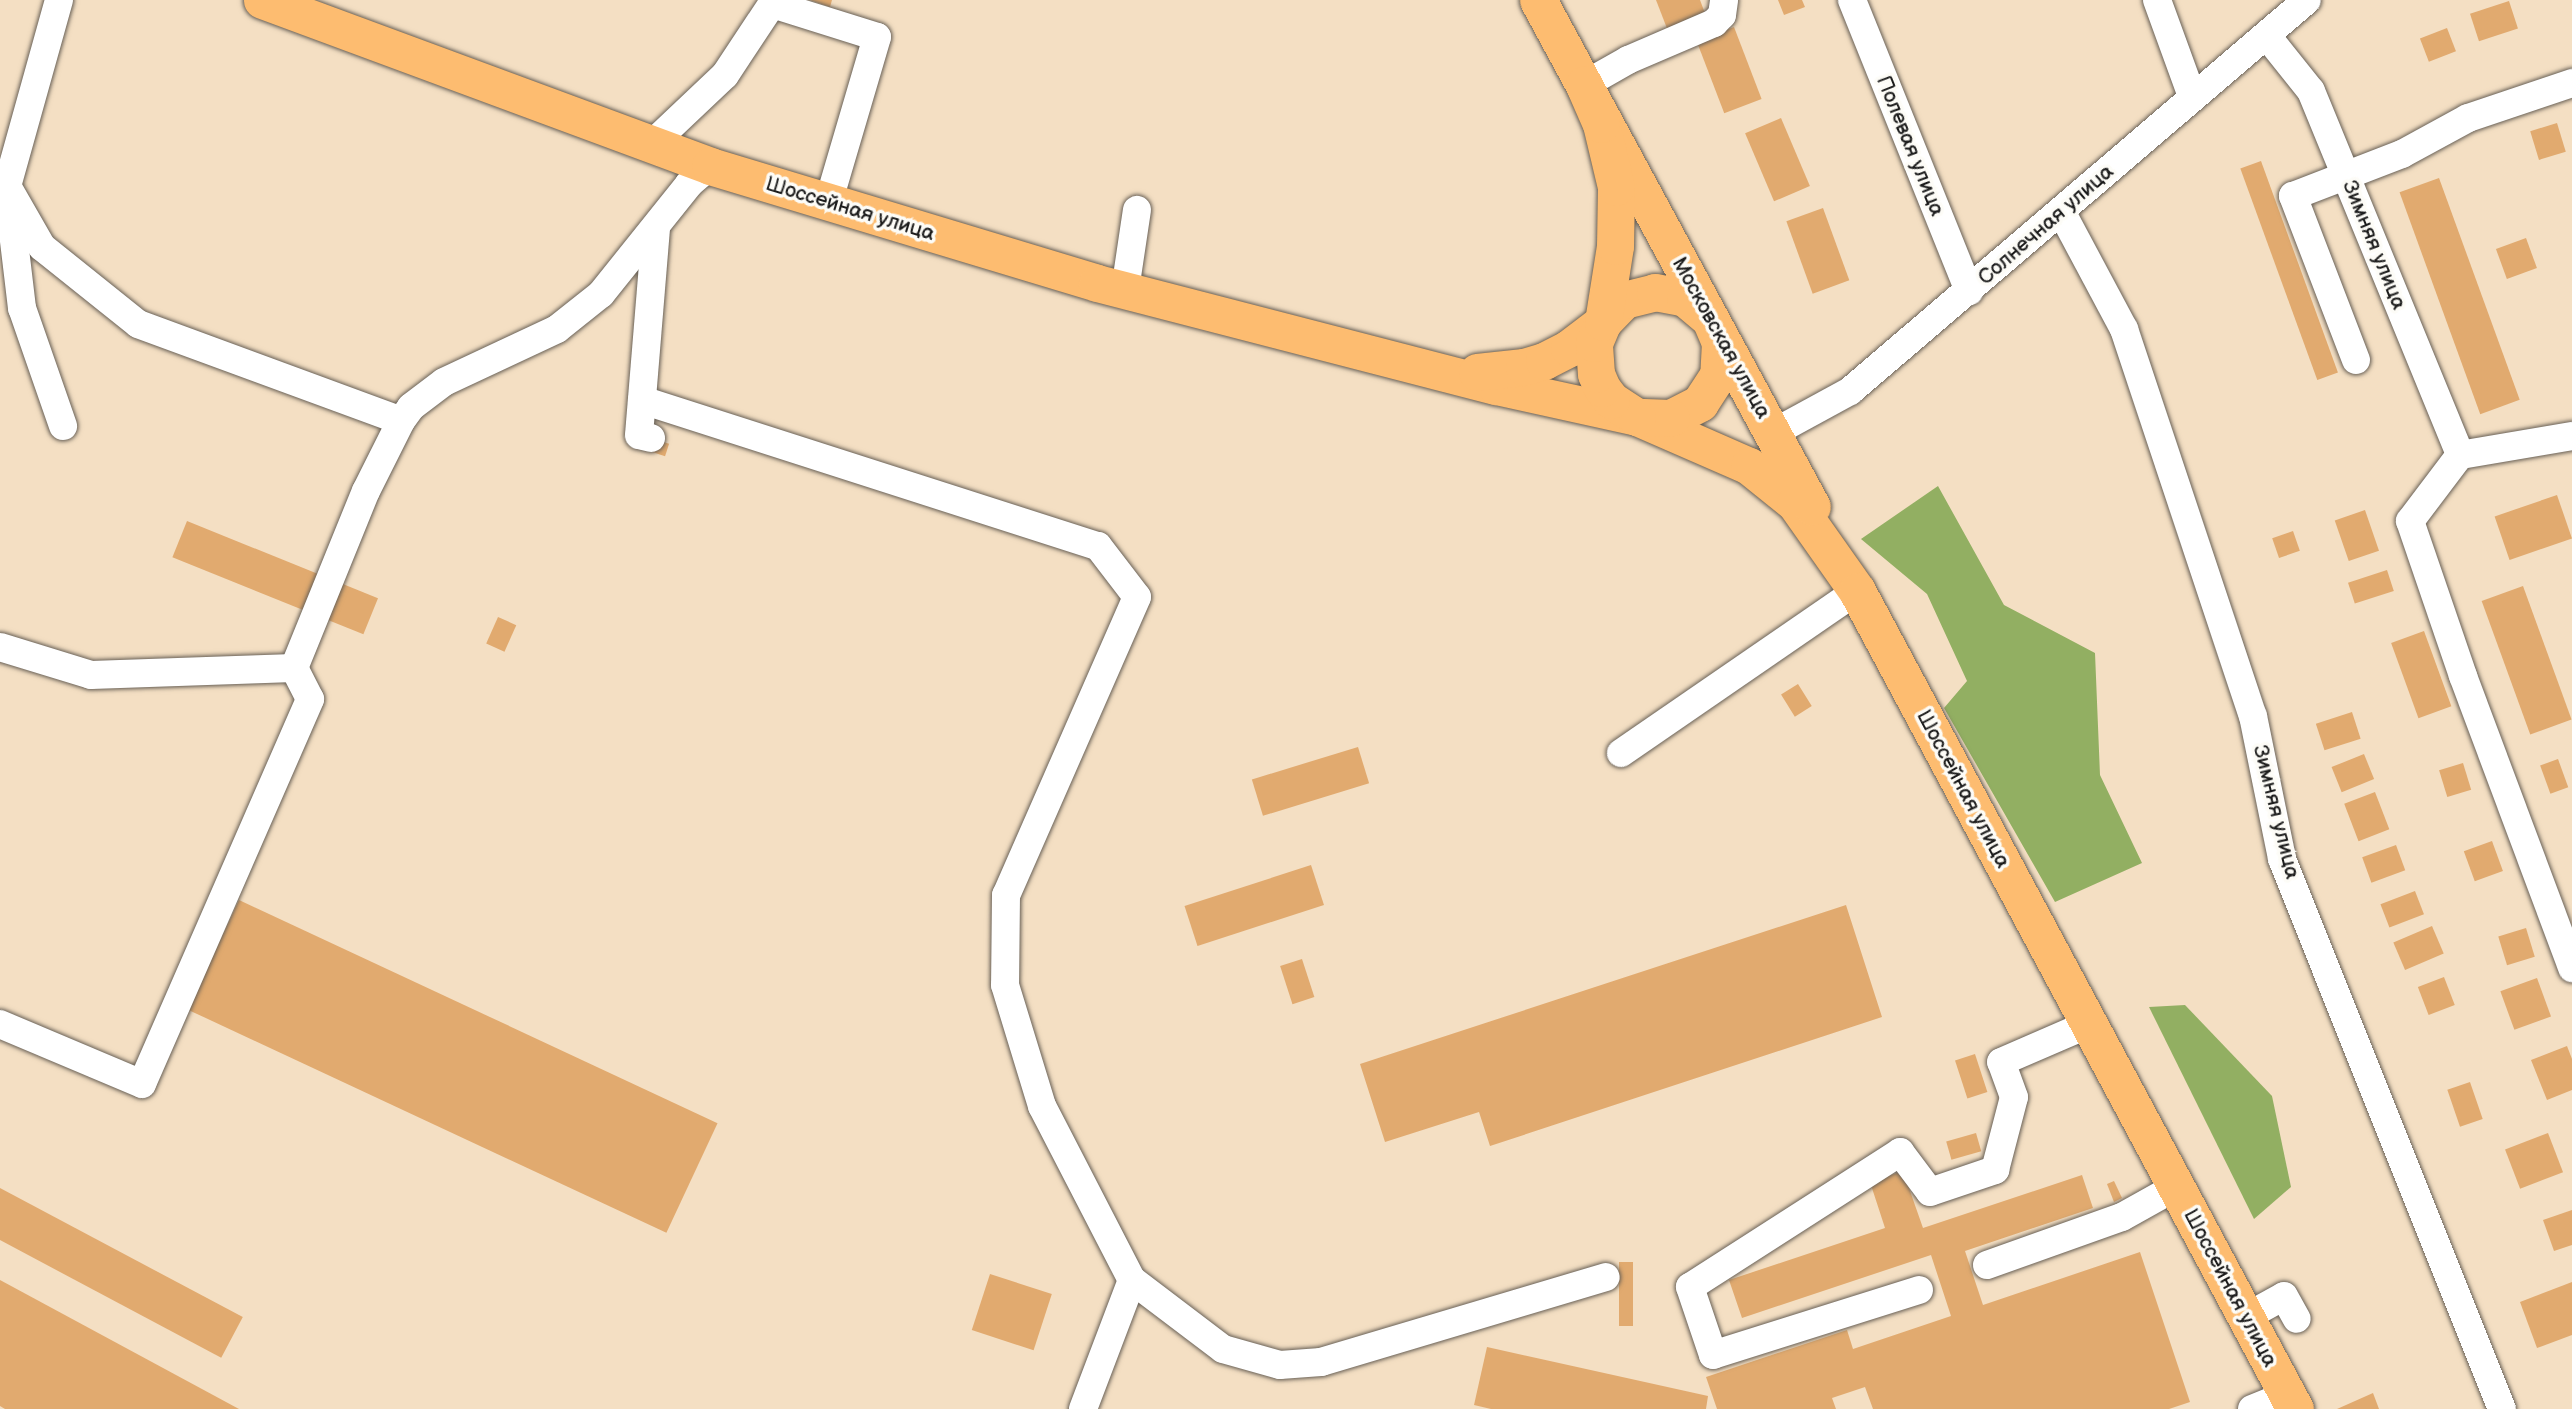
<!DOCTYPE html>
<html>
<head>
<meta charset="utf-8">
<style>
	body { margin:0 }
	#map { position:relative; width:2572px; height:1409px; overflow:hidden; background:#f4dfc3; font-family:"Balsamiq Sans",sans-serif }
	div>[style] { position:absolute }
	.forest>* { inset:0; background:#92af62 }
	.building>* { inset:0; background:#e1aa6f; transform-origin:0 0 }
	.roads { filter:drop-shadow(0 0 2px #686056) drop-shadow(0 0 2px #686056) }
	.minor>* { height:28px; margin:-14px; padding:0 14px; transform-origin:14px; border-radius:14px; background:#fff }
	.major>* { height:37px; margin:-18.5px; padding:0 18.5px; transform-origin:18.5px; border-radius:18.5px; background:#fdbc70 }
	span { translate:-50% -50%; white-space:nowrap; text-align:center; line-height:1.15; -webkit-text-stroke:7px #fdfcf7; paint-order:stroke }
	.street-label { font-size:21px; color:#1c1c1c }
</style>
</head>
<body>
<div id="map">
	<div class="forest">
		<i style="clip-path:polygon(1938px 486px,2004px 605px,2095px 653px,2100px 775px,2142px 863px,2055px 902px,1944px 708px,1967px 681px,1927px 594px,1861px 539px)"></i>
		<i style="clip-path:polygon(2185px 1005px,2272px 1096px,2291px 1187px,2254px 1219px,2149px 1007px)"></i>
	</div>
	<div class="building">
		<i style="clip-path:polygon(810px 0,832px 0,830px 7px)"></i>
		<i style="clip-path:polygon(1656px 0,1700px 0,1706px 16px,1668px 31px)"></i>
		<i style="clip-path:polygon(1778px 0,1802px 0,1805px 7px,1784px 15px)"></i>
		<i style="left:2509px;top:1px;width:29px;height:41px;rotate:72deg"></i>
		<i style="left:1734px;top:27px;width:77px;height:40px;rotate:69deg"></i>
		<i style="left:2447px;top:28px;width:25px;height:29px;rotate:69deg"></i>
		<i style="left:1781px;top:118px;width:74px;height:39px;rotate:67deg"></i>
		<i style="left:2557px;top:123px;width:30px;height:28px;rotate:73deg"></i>
		<i style="left:2261px;top:161px;width:225px;height:22px;rotate:70deg"></i>
		<i style="left:2439px;top:178px;width:236px;height:42px;rotate:70deg"></i>
		<i style="left:1823px;top:208px;width:77px;height:39px;rotate:70deg"></i>
		<i style="left:2526px;top:238px;width:32px;height:32px;rotate:70deg"></i>
		<i style="left:651px;top:438px;width:19px;height:13px;rotate:18deg"></i>
		<i style="left:2557px;top:495px;width:46px;height:66px;rotate:71deg"></i>
		<i style="left:2365px;top:510px;width:43px;height:32px;rotate:71deg"></i>
		<i style="left:187px;top:521px;width:206px;height:39px;rotate:22deg"></i>
		<i style="left:2293px;top:531px;width:21px;height:22px;rotate:71deg"></i>
		<i style="left:2387px;top:570px;width:22px;height:41px;rotate:72deg"></i>
		<i style="left:2523px;top:586px;width:142px;height:44px;rotate:70deg"></i>
		<i style="left:498px;top:617px;width:20px;height:29px;rotate:24deg"></i>
		<i style="left:2424px;top:631px;width:80px;height:35px;rotate:70deg"></i>
		<i style="left:1798px;top:684px;width:26px;height:20px;rotate:58deg"></i>
		<i style="left:2352px;top:712px;width:28px;height:38px;rotate:72deg"></i>
		<i style="left:1358px;top:747px;width:38px;height:111px;rotate:73deg"></i>
		<i style="left:2364px;top:754px;width:27px;height:35px;rotate:68deg"></i>
		<i style="left:2558px;top:759px;width:30px;height:19px;rotate:70deg"></i>
		<i style="left:2463px;top:763px;width:28px;height:25px;rotate:73deg"></i>
		<i style="left:2375px;top:792px;width:40px;height:33px;rotate:69deg"></i>
		<i style="left:2492px;top:841px;width:32px;height:30px;rotate:70deg"></i>
		<i style="left:2396px;top:845px;width:27px;height:36px;rotate:70deg"></i>
		<i style="left:1311px;top:865px;width:42px;height:133px;rotate:72deg"></i>
		<i style="left:2415px;top:891px;width:25px;height:37px;rotate:69deg"></i>
		<i style="left:239px;top:900px;width:528px;height:121px;rotate:25deg"></i>
		<i style="clip-path:polygon(1846px 905px,1882px 1017px,1490px 1146px,1479px 1112px,1385px 1142px,1360px 1064px)"></i>
		<i style="left:2432px;top:926px;width:30px;height:42px;rotate:67deg"></i>
		<i style="left:2526px;top:928px;width:30px;height:29px;rotate:73deg"></i>
		<i style="left:1302px;top:959px;width:40px;height:23px;rotate:72deg"></i>
		<i style="left:2444px;top:977px;width:30px;height:28px;rotate:69deg"></i>
		<i style="left:2537px;top:978px;width:41px;height:39px;rotate:70deg"></i>
		<i style="clip-path:polygon(2567px 1046px,2572px 1059px,2572px 1090px,2547px 1100px,2531px 1060px)"></i>
		<i style="left:1975px;top:1054px;width:40px;height:21px;rotate:72deg"></i>
		<i style="left:2470px;top:1082px;width:39px;height:24px;rotate:71deg"></i>
		<i style="left:1976px;top:1133px;width:19px;height:31px;rotate:74deg"></i>
		<i style="left:2548px;top:1133px;width:42px;height:46px;rotate:69deg"></i>
		<i style="clip-path:polygon(1903px 1171px,1923px 1228px,2082px 1175px,2093px 1208px,1965px 1251px,1983px 1305px,2140px 1252px,2190px 1402px,2169px 1409px,1873px 1409px,1865px 1387px,1832px 1398px,1836px 1409px,1717px 1409px,1706px 1377px,1847px 1330px,1853px 1349px,1951px 1316px,1931px 1255px,1742px 1318px,1729px 1280px,1885px 1228px,1870px 1182px)"></i>
		<i style="clip-path:polygon(2114px 1181px,2122px 1198px,2114px 1202px,2107px 1184px)"></i>
		<i style="left:0;top:1188px;width:275px;height:46px;rotate:28deg"></i>
		<i style="clip-path:polygon(2572px 1210px,2572px 1245px,2554px 1251px,2543px 1220px)"></i>
		<i style="left:1619px;top:1262px;width:14px;height:64px"></i>
		<i style="left:990px;top:1274px;width:65px;height:59px;rotate:18deg"></i>
		<i style="clip-path:polygon(0 1280px,239px 1409px,5px 1409px,0 1406px)"></i>
		<i style="clip-path:polygon(2572px 1282px,2572px 1335px,2537px 1348px,2520px 1302px)"></i>
		<i style="clip-path:polygon(1487px 1347px,1708px 1396px,1706px 1409px,1491px 1409px,1474px 1405px)"></i>
		<i style="clip-path:polygon(2373px 1393px,2379px 1409px,2337px 1409px)"></i>
	</div>
	<div class="roads">
		<div class="minor">
			<i style="left:59px;top:0;width:193px;rotate:105.6deg"></i>
			<i style="left:7px;top:186px;width:70px;rotate:60.2deg"></i>
			<i style="left:42px;top:247px;width:123px;rotate:38.7deg"></i>
			<i style="left:138px;top:324px;width:280px;rotate:20.2deg"></i>
			<i style="left:401px;top:421px;width:17px;rotate:-54deg"></i>
			<i style="left:411px;top:407px;width:41px;rotate:-37.1deg"></i>
			<i style="left:444px;top:382px;width:125px;rotate:-25.1deg"></i>
			<i style="left:557px;top:329px;width:56px;rotate:-38.5deg"></i>
			<i style="left:601px;top:294px;width:141px;rotate:-51.3deg"></i>
			<i style="left:689px;top:184px;width:28px;rotate:-41deg"></i>
			<i style="left:1852px;top:0;width:314px;rotate:68.1deg"></i>
			<i style="left:2157px;top:0;width:102px;rotate:70deg"></i>
			<i style="left:2267px;top:36px;width:70px;rotate:51.3deg"></i>
			<i style="left:2311px;top:91px;width:393px;rotate:67.7deg"></i>
			<i style="left:2460px;top:455px;width:83px;rotate:127.1deg"></i>
			<i style="left:2410px;top:521px;width:164px;rotate:71.1deg"></i>
			<i style="left:2463px;top:676px;width:312px;rotate:69.5deg"></i>
			<i style="left:1584px;top:85px;width:51px;rotate:-29.6deg"></i>
			<i style="left:1628px;top:60px;width:94px;rotate:-23.3deg"></i>
			<i style="left:1714px;top:23px;width:11px;rotate:-45deg"></i>
			<i style="left:1722px;top:15px;width:15px;rotate:-82deg"></i>
			<i style="left:652px;top:144px;width:100px;rotate:-43.4deg"></i>
			<i style="left:725px;top:75px;width:85px;rotate:-56.5deg"></i>
			<i style="left:772px;top:4px;width:110px;rotate:17.4deg"></i>
			<i style="left:877px;top:37px;width:173px;rotate:106.4deg"></i>
			<i style="left:9px;top:199px;width:110px;rotate:83.2deg"></i>
			<i style="left:22px;top:308px;width:125px;rotate:70.8deg"></i>
			<i style="left:2062px;top:213px;width:132px;rotate:61.9deg"></i>
			<i style="left:2124px;top:329px;width:408px;rotate:71.6deg"></i>
			<i style="left:2253px;top:716px;width:146px;rotate:78.5deg"></i>
			<i style="left:2282px;top:859px;width:592px;rotate:68.2deg"></i>
			<i style="left:1125px;top:290px;width:81px;rotate:-81.5deg"></i>
			<i style="left:2356px;top:360px;width:176px;rotate:-111deg"></i>
			<i style="left:2293px;top:196px;width:117px;rotate:-21.1deg"></i>
			<i style="left:2402px;top:154px;width:75px;rotate:-28.6deg"></i>
			<i style="left:2468px;top:118px;width:110px;rotate:-18.6deg"></i>
			<i style="left:642px;top:400px;width:479px;rotate:17.8deg"></i>
			<i style="left:1098px;top:546px;width:64px;rotate:52.6deg"></i>
			<i style="left:1137px;top:597px;width:326px;rotate:113.7deg"></i>
			<i style="left:1006px;top:895px;width:90px;rotate:90.6deg"></i>
			<i style="left:1005px;top:985px;width:127px;rotate:73deg"></i>
			<i style="left:1042px;top:1106px;width:196px;rotate:62.7deg"></i>
			<i style="left:1132px;top:1280px;width:138px;rotate:110.8deg"></i>
			<i style="left:1773px;top:433px;width:88px;rotate:-28.6deg"></i>
			<i style="left:1850px;top:391px;width:601px;rotate:-40.55deg"></i>
			<i style="left:651px;top:438px;width:12px;rotate:-166deg"></i>
			<i style="left:639px;top:435px;width:208px;rotate:-85.3deg"></i>
			<i style="left:2460px;top:455px;width:114px;rotate:-9.6deg"></i>
			<i style="left:0;top:647px;width:95px;rotate:17.1deg"></i>
			<i style="left:91px;top:675px;width:203px;rotate:-2deg"></i>
			<i style="left:1621px;top:753px;width:286px;rotate:-34.5deg"></i>
			<i style="left:0;top:1024px;width:154px;rotate:22.9deg"></i>
			<i style="left:142px;top:1084px;width:420px;rotate:-66.4deg"></i>
			<i style="left:310px;top:699px;width:35px;rotate:-117deg"></i>
			<i style="left:294px;top:668px;width:191px;rotate:-67.9deg"></i>
			<i style="left:366px;top:491px;width:78px;rotate:-63.4deg"></i>
			<i style="left:1987px;top:1265px;width:143px;rotate:-19.6deg"></i>
			<i style="left:2122px;top:1217px;width:62px;rotate:-29.1deg"></i>
			<i style="left:1132px;top:1280px;width:114px;rotate:37.2deg"></i>
			<i style="left:1223px;top:1349px;width:59px;rotate:15.7deg"></i>
			<i style="left:1280px;top:1365px;width:41px;rotate:-4.2deg"></i>
			<i style="left:1321px;top:1362px;width:297px;rotate:-16.6deg"></i>
			<i style="left:1919px;top:1290px;width:216px;rotate:162.5deg"></i>
			<i style="left:1713px;top:1355px;width:72px;rotate:-108.7deg"></i>
			<i style="left:1690px;top:1287px;width:250px;rotate:-32.7deg"></i>
			<i style="left:1900px;top:1152px;width:50px;rotate:53.1deg"></i>
			<i style="left:1930px;top:1192px;width:69px;rotate:-18.7deg"></i>
			<i style="left:1995px;top:1170px;width:75px;rotate:-75.4deg"></i>
			<i style="left:2014px;top:1097px;width:37px;rotate:-110deg"></i>
			<i style="left:2001px;top:1062px;width:96px;rotate:-23.4deg"></i>
			<i style="left:2246px;top:1317px;width:43px;rotate:-28.9deg"></i>
			<i style="left:2284px;top:1296px;width:26px;rotate:61deg"></i>
			<i style="left:2252px;top:1409px;width:38px;rotate:-22deg"></i>
		</div>
		<div class="major">
			<i style="left:262px;top:0;width:478px;rotate:20.3deg"></i>
			<i style="left:710px;top:166px;width:404px;rotate:16.8deg"></i>
			<i style="left:1097px;top:283px;width:412px;rotate:14.5deg"></i>
			<i style="left:1496px;top:386px;width:144px;rotate:12.4deg"></i>
			<i style="left:1637px;top:417px;width:122px;rotate:23.6deg"></i>
			<i style="left:1749px;top:466px;width:59px;rotate:38.8deg"></i>
			<i style="left:1795px;top:503px;width:108px;rotate:54.8deg"></i>
			<i style="left:1857px;top:591px;width:928px;rotate:61.83deg"></i>
			<i style="left:1538px;top:0;width:576px;rotate:61.61deg"></i>
			<i style="left:1477px;top:372px;width:47px;rotate:-6.1deg"></i>
			<i style="left:1524px;top:367px;width:21px;rotate:-17deg"></i>
			<i style="left:1544px;top:361px;width:28px;rotate:-27deg"></i>
			<i style="left:1569px;top:348px;width:43px;rotate:-37.4deg"></i>
			<i style="left:1603px;top:322px;width:30px;rotate:-46deg"></i>
			<i style="left:1624px;top:300px;width:32px;rotate:-14deg"></i>
			<i style="left:1655px;top:292px;width:31px;rotate:11deg"></i>
			<i style="left:1685px;top:298px;width:33px;rotate:40deg"></i>
			<i style="left:1710px;top:319px;width:25px;rotate:67deg"></i>
			<i style="left:1720px;top:342px;width:33px;rotate:93deg"></i>
			<i style="left:1718px;top:375px;width:33px;rotate:123deg"></i>
			<i style="left:1700px;top:403px;width:33px;rotate:153deg"></i>
			<i style="left:1671px;top:418px;width:34px;rotate:-178deg"></i>
			<i style="left:1637px;top:417px;width:31px;rotate:-147deg"></i>
			<i style="left:1611px;top:400px;width:15px;rotate:-127deg"></i>
			<i style="left:1602px;top:388px;width:15px;rotate:-113deg"></i>
			<i style="left:1596px;top:374px;width:31px;rotate:-94deg"></i>
			<i style="left:1594px;top:343px;width:23px;rotate:-67deg"></i>
			<i style="left:1603px;top:322px;width:77px;rotate:-81deg"></i>
			<i style="left:1615px;top:246px;width:59px;rotate:-89deg"></i>
			<i style="left:1616px;top:187px;width:65px;rotate:-103.4deg"></i>
			<i style="left:1601px;top:124px;width:43px;rotate:-113.6deg"></i>
		</div>
	</div>
	<div class="street-label">
		<span style="left:1910px;top:146px;rotate:68deg">Полевая улица</span>
		<span style="left:850px;top:209px;rotate:17deg">Шоссейная улица</span>
		<span style="left:2046px;top:225px;rotate:-41deg">Солнечная улица</span>
		<span style="left:2374px;top:245px;rotate:68deg">Зимняя улица</span>
		<span style="left:1721px;top:338px;rotate:61deg">Московская улица</span>
		<span style="left:1963px;top:789px;rotate:62deg">Шоссейная улица</span>
		<span style="left:2276px;top:812px;rotate:76deg">Зимняя улица</span>
		<span style="left:2230px;top:1288px;rotate:62deg">Шоссейная улица</span>
	</div>
</div>
</body>
</html>
